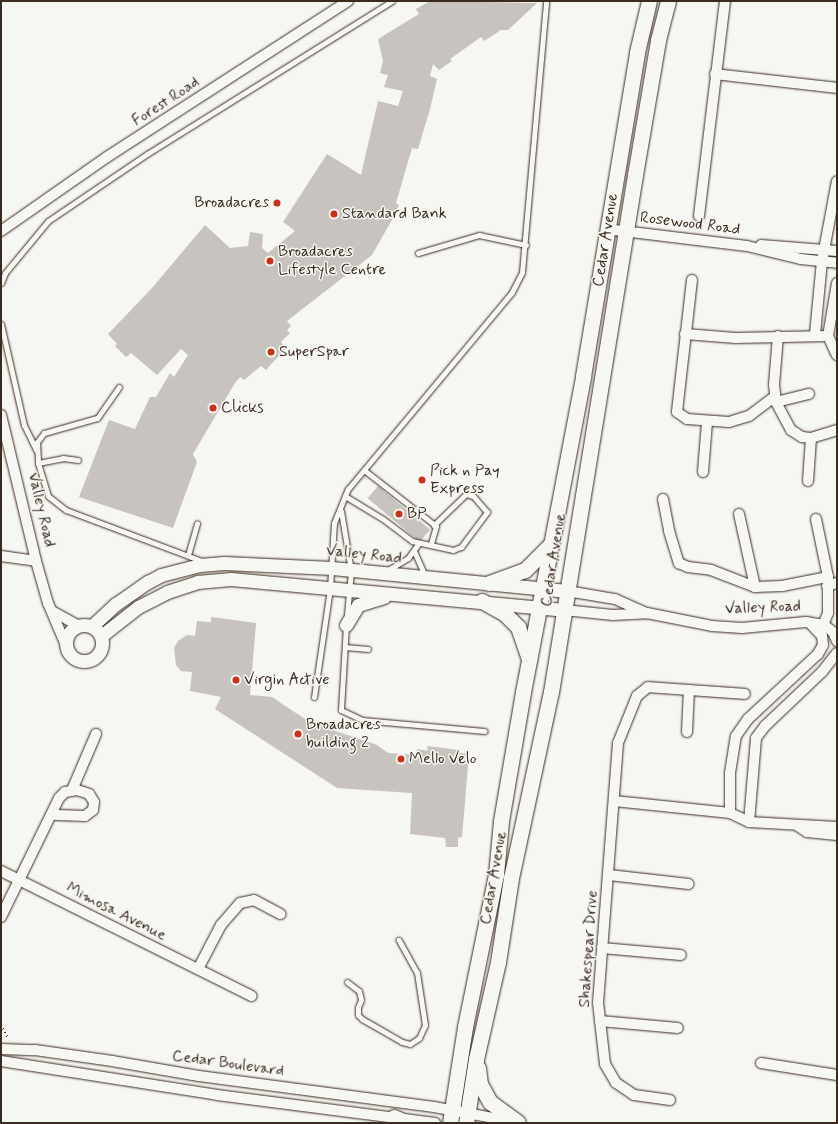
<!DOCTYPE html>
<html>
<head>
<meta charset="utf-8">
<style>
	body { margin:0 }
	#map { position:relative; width:838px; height:1124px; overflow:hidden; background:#f6f6f2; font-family:Mynerve,sans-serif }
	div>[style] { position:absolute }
	.building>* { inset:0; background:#c8c3be; transform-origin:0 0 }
	.path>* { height:2px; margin-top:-1px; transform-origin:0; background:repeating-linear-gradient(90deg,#3b2a1e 0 1px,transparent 0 4px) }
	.roads { filter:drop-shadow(0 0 1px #3b2a1e) drop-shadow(0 0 1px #3b2a1e) }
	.service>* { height:5px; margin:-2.5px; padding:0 2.5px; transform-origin:2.5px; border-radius:2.5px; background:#f6f6f2 }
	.minor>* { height:10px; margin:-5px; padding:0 5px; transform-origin:5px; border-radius:5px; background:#f6f6f2 }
	.tertiary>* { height:13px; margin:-6.5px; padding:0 6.5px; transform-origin:6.5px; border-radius:6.5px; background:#f6f6f2 }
	.tertiary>.ring { margin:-6.5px; padding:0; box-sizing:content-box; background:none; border:13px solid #f6f6f2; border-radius:50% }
	.secondary>* { height:15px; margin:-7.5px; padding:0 7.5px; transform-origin:7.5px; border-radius:7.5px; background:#f6f6f2 }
	.dots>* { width:11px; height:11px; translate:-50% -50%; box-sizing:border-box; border:2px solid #f6f6f2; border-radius:50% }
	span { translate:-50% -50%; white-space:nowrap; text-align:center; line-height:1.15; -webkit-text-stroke:3px #f6f6f2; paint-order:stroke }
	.street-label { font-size:16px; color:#3b2a1e }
	.poi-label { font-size:16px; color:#3b2a1e }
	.right { translate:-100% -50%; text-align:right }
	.left { translate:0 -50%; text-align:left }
	.frame { position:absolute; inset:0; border:2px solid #3b2a1e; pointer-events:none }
</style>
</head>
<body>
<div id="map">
	<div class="building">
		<i style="clip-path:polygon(430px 1px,537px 3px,508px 30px,501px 30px,484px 41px,481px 37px,450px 59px,452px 61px,439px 70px,433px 64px,430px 76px,437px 79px,430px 109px,418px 149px,412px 148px,396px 203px,399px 205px,393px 218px,372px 255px,287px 321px,291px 326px,287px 330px,290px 333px,281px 342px,286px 348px,266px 370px,261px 366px,244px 380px,240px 377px,235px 383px,193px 454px,197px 462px,173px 528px,79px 497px,109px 420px,135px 429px,150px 397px,156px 397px,170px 373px,174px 377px,188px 355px,181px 349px,157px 375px,131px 353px,126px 357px,115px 346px,117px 344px,108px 334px,152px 288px,205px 225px,230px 248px,248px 246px,250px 232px,263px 234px,262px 248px,268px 253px,295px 231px,283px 222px,327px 154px,361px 175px,378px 101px,398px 106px,403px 91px,384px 87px,388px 75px,380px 73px,383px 61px,378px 39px,419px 14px,416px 9px)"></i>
		<i style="left:378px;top:486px;width:68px;height:16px;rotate:40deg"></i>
		<i style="clip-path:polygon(211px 617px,256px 623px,250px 695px,272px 697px,320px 729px,321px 726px,377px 745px,388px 753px,416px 755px,417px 749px,428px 751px,427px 746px,459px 750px,459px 753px,469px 754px,462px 837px,458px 838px,458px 847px,446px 847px,445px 838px,410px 834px,412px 793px,337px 788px,215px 709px,221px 697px,190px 691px,192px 672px,181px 671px,176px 665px,174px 648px,178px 641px,187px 635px,195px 636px,197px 621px,211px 622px)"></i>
	</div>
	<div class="path">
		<i style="left:1px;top:1025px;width:15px;rotate:62deg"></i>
	</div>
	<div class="roads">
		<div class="service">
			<i style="left:418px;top:253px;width:64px;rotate:-16.4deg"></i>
			<i style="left:479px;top:235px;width:48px;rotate:12deg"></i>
			<i style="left:1px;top:283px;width:11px;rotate:-68deg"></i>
			<i style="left:5px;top:273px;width:67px;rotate:-50.4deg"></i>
			<i style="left:48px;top:221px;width:120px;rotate:-34.1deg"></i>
			<i style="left:147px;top:154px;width:289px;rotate:-32deg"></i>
			<i style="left:1px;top:324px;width:104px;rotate:77.2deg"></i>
			<i style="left:24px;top:425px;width:28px;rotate:64deg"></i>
			<i style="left:119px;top:387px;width:38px;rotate:125deg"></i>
			<i style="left:97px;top:418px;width:55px;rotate:164.2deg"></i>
			<i style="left:44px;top:433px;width:11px;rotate:128deg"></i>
			<i style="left:37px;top:442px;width:21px;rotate:87deg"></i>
			<i style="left:38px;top:463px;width:34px;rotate:73deg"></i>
			<i style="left:48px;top:496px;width:23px;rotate:38deg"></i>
			<i style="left:66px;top:510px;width:145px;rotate:20.6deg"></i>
			<i style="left:38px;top:463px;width:25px;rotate:-11deg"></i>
			<i style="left:63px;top:458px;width:15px;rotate:8deg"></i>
			<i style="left:364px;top:470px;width:91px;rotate:37.9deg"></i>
			<i style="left:436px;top:526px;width:19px;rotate:106deg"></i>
			<i style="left:345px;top:496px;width:44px;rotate:31.2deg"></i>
			<i style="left:383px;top:519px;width:36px;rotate:37deg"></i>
			<i style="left:412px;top:541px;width:42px;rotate:12.4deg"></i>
			<i style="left:453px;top:550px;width:9px;rotate:-21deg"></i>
			<i style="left:461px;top:547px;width:44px;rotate:-53.4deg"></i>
			<i style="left:487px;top:512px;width:21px;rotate:-131deg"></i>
			<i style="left:473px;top:496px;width:7px;rotate:-164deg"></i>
			<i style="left:466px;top:494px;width:45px;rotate:135.9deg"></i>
			<i style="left:341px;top:511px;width:61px;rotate:80.5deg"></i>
			<i style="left:351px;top:571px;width:44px;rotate:95.2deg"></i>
			<i style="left:414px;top:551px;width:27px;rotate:66deg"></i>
			<i style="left:188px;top:555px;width:33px;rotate:-74deg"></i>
			<i style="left:388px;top:570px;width:23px;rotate:-31deg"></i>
			<i style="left:408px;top:558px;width:17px;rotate:-54deg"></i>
			<i style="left:346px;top:625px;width:85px;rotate:93.4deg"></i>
			<i style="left:341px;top:710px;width:23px;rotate:25deg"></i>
			<i style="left:362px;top:720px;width:123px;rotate:5.1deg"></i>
			<i style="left:345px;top:647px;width:23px;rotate:5deg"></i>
			<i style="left:314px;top:697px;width:110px;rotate:-81.6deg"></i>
			<i style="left:330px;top:588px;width:65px;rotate:-86.5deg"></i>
			<i style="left:334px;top:523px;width:37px;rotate:-68deg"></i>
			<i style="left:348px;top:489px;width:256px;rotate:-50.2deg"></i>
			<i style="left:512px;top:292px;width:22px;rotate:-63deg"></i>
			<i style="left:522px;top:272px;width:272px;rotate:-84.9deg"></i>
			<i style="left:347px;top:982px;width:15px;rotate:37deg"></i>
			<i style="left:359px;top:991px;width:9px;rotate:77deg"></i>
			<i style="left:361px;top:1000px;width:8px;rotate:113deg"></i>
			<i style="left:358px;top:1007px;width:8px;rotate:90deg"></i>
			<i style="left:358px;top:1015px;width:6px;rotate:45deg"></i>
			<i style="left:362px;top:1019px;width:46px;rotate:29.9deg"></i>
			<i style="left:402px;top:1042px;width:8px;rotate:14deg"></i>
			<i style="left:410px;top:1044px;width:11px;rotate:-34deg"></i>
			<i style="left:419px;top:1038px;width:14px;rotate:-65deg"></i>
			<i style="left:425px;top:1025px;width:53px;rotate:-98.7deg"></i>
			<i style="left:417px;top:973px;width:38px;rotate:-119deg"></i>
		</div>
		<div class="minor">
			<i style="left:715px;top:74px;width:123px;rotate:6.5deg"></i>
			<i style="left:699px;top:216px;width:217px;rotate:-83.1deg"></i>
			<i style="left:606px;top:229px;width:142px;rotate:6.9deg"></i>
			<i style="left:747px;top:246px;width:56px;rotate:13.5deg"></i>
			<i style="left:801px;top:259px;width:36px;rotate:6deg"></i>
			<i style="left:1px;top:231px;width:129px;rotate:-34.9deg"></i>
			<i style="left:107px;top:157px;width:287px;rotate:-32.9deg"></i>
			<i style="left:761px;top:245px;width:76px;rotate:4.5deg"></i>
			<i style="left:692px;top:280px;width:133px;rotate:96.5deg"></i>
			<i style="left:677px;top:412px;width:12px;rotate:35deg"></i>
			<i style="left:687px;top:419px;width:42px;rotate:4.1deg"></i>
			<i style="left:729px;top:422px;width:21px;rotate:-17deg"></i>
			<i style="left:749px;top:416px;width:31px;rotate:-37deg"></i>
			<i style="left:837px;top:283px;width:54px;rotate:99.6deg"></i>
			<i style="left:828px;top:336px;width:21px;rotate:65deg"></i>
			<i style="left:685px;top:334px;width:51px;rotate:4.5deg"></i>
			<i style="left:736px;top:338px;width:92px;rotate:-1.2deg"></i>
			<i style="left:815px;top:334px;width:73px;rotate:-84.5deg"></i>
			<i style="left:822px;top:261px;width:81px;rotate:-79.4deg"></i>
			<i style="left:778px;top:336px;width:49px;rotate:94.7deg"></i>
			<i style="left:774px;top:385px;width:17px;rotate:83deg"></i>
			<i style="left:776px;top:402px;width:34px;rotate:-14deg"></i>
			<i style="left:776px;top:402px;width:32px;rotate:62deg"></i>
			<i style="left:791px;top:430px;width:13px;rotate:32deg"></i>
			<i style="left:802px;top:437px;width:9px;rotate:6deg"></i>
			<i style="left:811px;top:438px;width:27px;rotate:-17deg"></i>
			<i style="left:1px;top:415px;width:150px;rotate:76.5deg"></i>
			<i style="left:36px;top:561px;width:44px;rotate:74.1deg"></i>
			<i style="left:48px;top:603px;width:43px;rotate:67deg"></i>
			<i style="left:703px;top:472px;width:50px;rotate:-85.4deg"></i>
			<i style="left:808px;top:481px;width:43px;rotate:-86deg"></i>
			<i style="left:663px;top:499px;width:33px;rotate:79deg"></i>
			<i style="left:669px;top:531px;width:34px;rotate:73deg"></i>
			<i style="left:679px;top:563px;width:10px;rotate:24deg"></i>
			<i style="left:688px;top:567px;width:23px;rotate:7deg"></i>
			<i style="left:711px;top:570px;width:47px;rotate:21.1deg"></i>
			<i style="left:739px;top:514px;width:75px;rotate:77.6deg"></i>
			<i style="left:755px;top:587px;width:27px;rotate:-2deg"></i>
			<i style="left:782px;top:586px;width:47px;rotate:-11.1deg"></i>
			<i style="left:816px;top:519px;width:59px;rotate:78.3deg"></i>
			<i style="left:828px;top:577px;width:36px;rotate:90deg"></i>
			<i style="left:828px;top:613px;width:18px;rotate:112deg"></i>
			<i style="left:1px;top:556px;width:35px;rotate:8deg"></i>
			<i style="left:827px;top:586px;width:10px;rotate:-17deg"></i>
			<i style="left:567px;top:591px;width:49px;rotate:9.5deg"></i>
			<i style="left:615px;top:599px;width:35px;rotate:24deg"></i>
			<i style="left:647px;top:613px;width:66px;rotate:11.3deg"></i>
			<i style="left:712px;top:626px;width:30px;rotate:4deg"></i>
			<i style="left:742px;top:628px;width:64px;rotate:-5.4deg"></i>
			<i style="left:806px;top:622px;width:18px;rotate:9deg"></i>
			<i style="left:824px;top:625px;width:11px;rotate:38deg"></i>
			<i style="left:833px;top:632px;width:10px;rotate:66deg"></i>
			<i style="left:564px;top:610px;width:49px;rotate:5.8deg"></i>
			<i style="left:613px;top:615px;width:34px;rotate:-3deg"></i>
			<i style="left:52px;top:611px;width:29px;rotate:29deg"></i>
			<i style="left:687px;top:732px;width:42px;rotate:-87.3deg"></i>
			<i style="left:72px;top:790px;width:61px;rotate:-66.8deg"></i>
			<i style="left:614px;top:801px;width:117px;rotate:5.9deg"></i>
			<i style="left:730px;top:813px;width:21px;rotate:25deg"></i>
			<i style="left:749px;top:822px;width:88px;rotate:3.3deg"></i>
			<i style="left:730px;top:813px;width:40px;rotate:-90deg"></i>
			<i style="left:730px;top:773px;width:37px;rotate:-81deg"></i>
			<i style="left:736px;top:736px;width:21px;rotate:-55deg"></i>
			<i style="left:748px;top:719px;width:96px;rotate:-42.9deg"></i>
			<i style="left:818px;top:654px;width:10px;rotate:-61deg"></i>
			<i style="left:823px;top:645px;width:9px;rotate:-96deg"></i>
			<i style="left:822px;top:636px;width:18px;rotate:-133deg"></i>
			<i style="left:749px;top:822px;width:84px;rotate:-85.2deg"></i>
			<i style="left:756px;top:738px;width:15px;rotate:-53deg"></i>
			<i style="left:765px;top:726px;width:79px;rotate:-43.5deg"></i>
			<i style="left:822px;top:672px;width:24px;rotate:-52deg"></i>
			<i style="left:798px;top:826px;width:11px;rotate:34deg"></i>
			<i style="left:807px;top:832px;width:30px;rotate:6deg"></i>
			<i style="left:1px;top:871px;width:280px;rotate:26.5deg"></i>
			<i style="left:609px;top:875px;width:80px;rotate:6.5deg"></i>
			<i style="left:1px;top:917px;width:132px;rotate:-64deg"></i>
			<i style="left:59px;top:798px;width:8px;rotate:-45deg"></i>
			<i style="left:65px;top:792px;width:12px;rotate:-9deg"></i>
			<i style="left:77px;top:790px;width:13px;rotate:18deg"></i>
			<i style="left:89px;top:794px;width:9px;rotate:58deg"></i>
			<i style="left:94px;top:802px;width:8px;rotate:97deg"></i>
			<i style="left:93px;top:810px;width:10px;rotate:143deg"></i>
			<i style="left:85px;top:816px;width:34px;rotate:-178deg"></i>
			<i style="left:602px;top:948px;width:79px;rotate:5.1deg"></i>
			<i style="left:198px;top:969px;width:50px;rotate:-62.4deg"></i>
			<i style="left:221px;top:925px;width:29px;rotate:-49deg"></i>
			<i style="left:240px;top:903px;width:14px;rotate:-12deg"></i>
			<i style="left:254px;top:900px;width:30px;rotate:28deg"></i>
			<i style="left:600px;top:1021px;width:78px;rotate:5.1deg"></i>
			<i style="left:1px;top:1049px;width:34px;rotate:2deg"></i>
			<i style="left:35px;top:1050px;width:78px;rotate:8.1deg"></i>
			<i style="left:112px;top:1061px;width:88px;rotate:9.8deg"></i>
			<i style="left:199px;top:1076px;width:237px;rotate:7.5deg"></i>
			<i style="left:434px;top:1107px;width:82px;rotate:10.5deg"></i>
			<i style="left:1px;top:1061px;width:219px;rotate:8.9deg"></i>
			<i style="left:217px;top:1095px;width:220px;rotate:7.3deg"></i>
			<i style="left:761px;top:1063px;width:77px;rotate:9deg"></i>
			<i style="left:670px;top:1100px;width:36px;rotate:-172deg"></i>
			<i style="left:634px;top:1095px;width:22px;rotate:-146deg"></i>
			<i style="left:616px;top:1083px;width:22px;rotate:-120deg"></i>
			<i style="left:605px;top:1064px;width:61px;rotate:-96.5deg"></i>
			<i style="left:598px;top:1003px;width:261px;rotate:-85.6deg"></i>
			<i style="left:618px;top:743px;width:51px;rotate:-68deg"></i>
			<i style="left:637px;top:696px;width:14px;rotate:-39deg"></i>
			<i style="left:648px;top:687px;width:97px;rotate:4.1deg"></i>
		</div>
		<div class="tertiary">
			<i class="ring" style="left:66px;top:625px;width:23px;height:23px"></i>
			<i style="left:346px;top:625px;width:23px;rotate:-59deg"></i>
			<i style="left:358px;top:605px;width:27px;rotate:-17deg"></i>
			<i style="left:92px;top:626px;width:33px;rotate:-43deg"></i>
			<i style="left:116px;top:604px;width:39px;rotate:-35deg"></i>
			<i style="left:148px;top:582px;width:15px;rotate:-28deg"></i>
			<i style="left:161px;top:575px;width:40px;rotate:-14.4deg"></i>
			<i style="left:200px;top:565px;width:24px;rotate:-5deg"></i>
			<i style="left:224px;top:563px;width:108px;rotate:2.7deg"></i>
			<i style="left:332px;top:568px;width:236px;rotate:5.6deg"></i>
			<i style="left:101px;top:636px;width:47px;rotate:-38.1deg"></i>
			<i style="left:138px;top:607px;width:33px;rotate:-27deg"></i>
			<i style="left:167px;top:592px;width:32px;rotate:-18deg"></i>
			<i style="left:197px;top:582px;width:34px;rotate:-5deg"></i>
			<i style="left:231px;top:579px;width:334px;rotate:5.3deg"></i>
		</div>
		<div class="secondary">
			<i style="left:489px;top:583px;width:38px;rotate:-20deg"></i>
			<i style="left:525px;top:570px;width:37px;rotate:-45deg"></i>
			<i style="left:482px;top:601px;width:25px;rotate:29deg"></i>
			<i style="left:504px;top:613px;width:20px;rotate:45deg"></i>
			<i style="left:518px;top:627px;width:34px;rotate:71deg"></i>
			<i style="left:478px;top:1068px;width:16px;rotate:83deg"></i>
			<i style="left:480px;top:1084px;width:21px;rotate:61deg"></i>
			<i style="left:490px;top:1102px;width:34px;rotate:36deg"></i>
			<i style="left:394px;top:1117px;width:14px;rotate:25deg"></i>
			<i style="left:450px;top:1123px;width:97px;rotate:-81.1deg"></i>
			<i style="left:465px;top:1027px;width:155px;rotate:-78.5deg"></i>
			<i style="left:496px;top:875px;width:54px;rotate:-84.7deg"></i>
			<i style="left:501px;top:821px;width:131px;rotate:-80.3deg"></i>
			<i style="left:523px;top:692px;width:322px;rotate:-79.2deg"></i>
			<i style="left:583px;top:376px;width:328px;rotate:-80.5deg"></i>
			<i style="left:637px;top:52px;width:52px;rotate:-76.8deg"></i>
			<i style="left:466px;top:1123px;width:65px;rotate:-81.1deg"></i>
			<i style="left:476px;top:1059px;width:99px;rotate:-77.2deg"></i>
			<i style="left:498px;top:962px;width:85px;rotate:-81.2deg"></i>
			<i style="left:511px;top:878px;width:190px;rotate:-77.9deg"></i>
			<i style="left:551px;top:692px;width:524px;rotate:-80.77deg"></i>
			<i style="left:635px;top:175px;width:137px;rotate:-80.3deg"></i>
			<i style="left:658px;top:40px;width:40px;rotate:-75.6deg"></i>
		</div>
	</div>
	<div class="dots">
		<i style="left:277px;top:203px;background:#c8321e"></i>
		<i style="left:334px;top:214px;background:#c8321e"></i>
		<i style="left:270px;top:261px;background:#c8321e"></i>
		<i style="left:271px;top:352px;background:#c8321e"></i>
		<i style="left:213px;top:408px;background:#c8321e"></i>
		<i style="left:422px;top:480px;background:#c8321e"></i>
		<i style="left:399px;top:514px;background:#c8321e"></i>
		<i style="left:236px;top:680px;background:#c8321e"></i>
		<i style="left:298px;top:734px;background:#c8321e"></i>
		<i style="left:401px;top:759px;background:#c8321e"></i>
	</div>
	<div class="street-label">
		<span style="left:166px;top:102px;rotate:-33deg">Forest Road</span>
		<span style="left:690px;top:224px;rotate:7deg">Rosewood Road</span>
		<span style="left:606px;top:240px;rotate:-81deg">Cedar Avenue</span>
		<span style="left:41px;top:510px;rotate:77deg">Valley Road</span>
		<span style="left:364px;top:555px;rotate:6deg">Valley Road</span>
		<span style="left:554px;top:560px;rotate:-81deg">Cedar Avenue</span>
		<span style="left:763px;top:608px;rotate:-2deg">Valley Road</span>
		<span style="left:494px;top:878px;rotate:-80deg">Cedar Avenue</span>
		<span style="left:116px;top:912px;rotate:27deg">Mimosa Avenue</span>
		<span style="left:589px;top:949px;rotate:-86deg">Shakespear Drive</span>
		<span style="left:228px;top:1064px;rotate:8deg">Cedar Boulevard</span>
	</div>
	<div class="poi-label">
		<span class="right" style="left:269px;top:203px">Broadacres</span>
		<span class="left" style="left:342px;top:214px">Standard Bank</span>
		<span class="left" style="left:278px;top:261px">Broadacres<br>Lifestyle Centre</span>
		<span class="left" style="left:279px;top:352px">SuperSpar</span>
		<span class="left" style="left:221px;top:408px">Clicks</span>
		<span class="left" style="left:430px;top:480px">Pick n Pay<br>Express</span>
		<span class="left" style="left:407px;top:514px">BP</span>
		<span class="left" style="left:244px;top:680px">Virgin Active</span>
		<span class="left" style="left:306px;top:734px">Broadacres<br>building 2</span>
		<span class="left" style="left:409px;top:759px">Mello Velo</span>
	</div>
	<div class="frame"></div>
</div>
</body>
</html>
